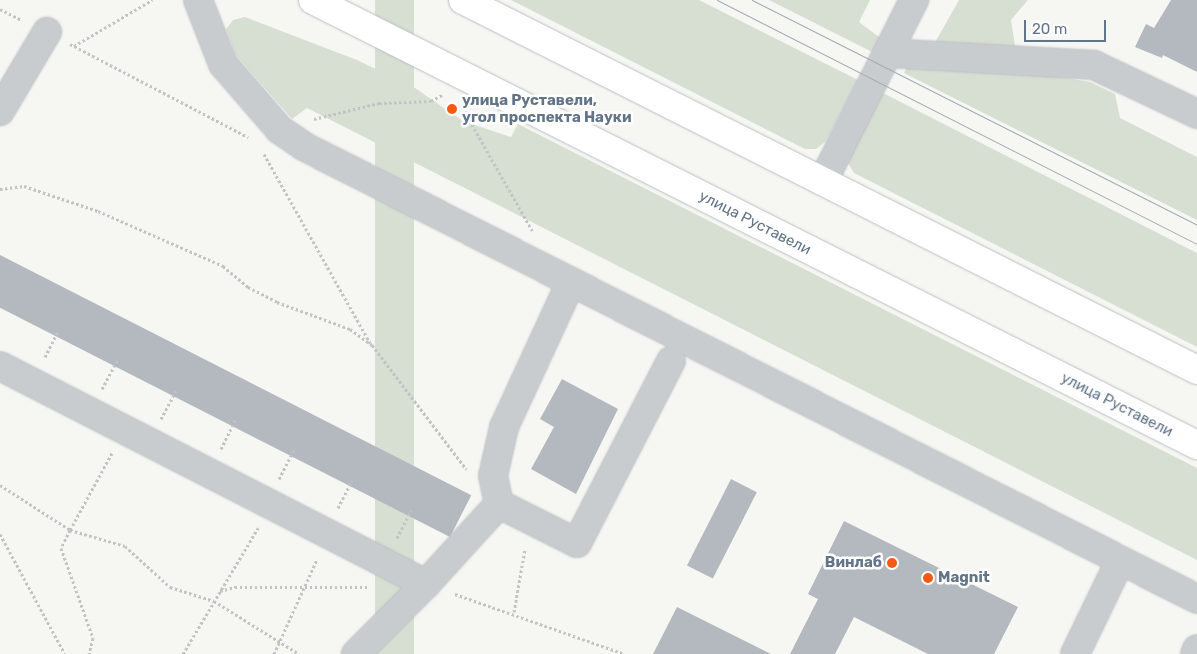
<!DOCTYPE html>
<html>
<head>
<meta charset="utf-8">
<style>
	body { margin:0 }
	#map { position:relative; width:1197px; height:654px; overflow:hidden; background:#f6f7f3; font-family:Rubik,sans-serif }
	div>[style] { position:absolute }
	.green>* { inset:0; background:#d7dfd3; transform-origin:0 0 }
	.building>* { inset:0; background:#b3b9bf; transform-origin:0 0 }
	.path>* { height:3px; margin-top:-1.5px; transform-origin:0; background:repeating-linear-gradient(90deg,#c1c3c5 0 2.5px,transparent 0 5px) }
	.roads { filter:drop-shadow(0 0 1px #bbbec2) drop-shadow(0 0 1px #bbbec2) }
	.minor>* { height:28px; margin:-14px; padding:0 14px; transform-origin:14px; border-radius:14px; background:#c8cccf }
	.major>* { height:28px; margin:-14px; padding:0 14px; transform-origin:14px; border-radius:14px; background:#fff }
	.tram>* { height:1px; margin:-0.5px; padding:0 0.5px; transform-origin:0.5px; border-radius:0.5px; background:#a5abb2 }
	.dots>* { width:14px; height:14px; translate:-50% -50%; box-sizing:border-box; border:2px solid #fff; border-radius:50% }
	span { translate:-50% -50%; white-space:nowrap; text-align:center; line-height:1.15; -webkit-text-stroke:5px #fff; paint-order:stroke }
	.poi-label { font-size:15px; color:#627487; font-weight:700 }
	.left { translate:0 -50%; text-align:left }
	.right { translate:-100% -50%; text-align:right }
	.street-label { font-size:15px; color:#627487 }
	.scale { position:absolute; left:1024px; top:20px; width:82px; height:22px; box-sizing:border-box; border:2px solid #627487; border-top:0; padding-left:6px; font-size:15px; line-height:18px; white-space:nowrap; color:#627487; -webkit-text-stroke:4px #fff; paint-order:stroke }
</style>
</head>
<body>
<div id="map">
	<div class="green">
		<i style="left:375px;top:0;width:39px;height:922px"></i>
		<i style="clip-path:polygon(511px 0,699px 0,858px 80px,826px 141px,816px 149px,805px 149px)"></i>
		<i style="clip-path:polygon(769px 0,870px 0,859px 22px,883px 40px,876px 54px)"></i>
		<i style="clip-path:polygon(959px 0,1028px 0,1011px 20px,1016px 52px,933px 46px)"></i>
		<i style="clip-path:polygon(245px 17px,357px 60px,415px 88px,463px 121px,511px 137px,518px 124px,1197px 468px,1197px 560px,307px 108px,292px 119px,235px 54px,226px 29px,233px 20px)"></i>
		<i style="clip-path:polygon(908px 65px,999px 70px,1066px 78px,1090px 82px,1115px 94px,1120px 118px,1197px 157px,1197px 220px,904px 73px)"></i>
		<i style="clip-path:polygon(879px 91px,1197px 253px,1197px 347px,854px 173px,848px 163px,849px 152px)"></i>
	</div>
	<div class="building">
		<i style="clip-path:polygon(1171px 0,1197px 0,1197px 72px,1163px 55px,1162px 58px,1135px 47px,1146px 24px,1154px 28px)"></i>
		<i style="left:0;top:255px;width:529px;height:47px;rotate:27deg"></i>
		<i style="clip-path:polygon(562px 379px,618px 409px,576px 494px,531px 469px,554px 427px,540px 419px)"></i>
		<i style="left:731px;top:479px;width:29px;height:97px;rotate:27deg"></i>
		<i style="clip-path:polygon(844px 521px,1018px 607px,994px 654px,928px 654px,854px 617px,835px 654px,790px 654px,818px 599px,808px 594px)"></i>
		<i style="clip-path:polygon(677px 607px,771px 654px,653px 654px)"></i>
	</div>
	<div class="path">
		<i style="left:0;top:9px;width:25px;rotate:27deg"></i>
		<i style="left:70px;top:44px;width:201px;rotate:27.6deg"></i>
		<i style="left:74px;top:46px;width:91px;rotate:-30.5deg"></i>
		<i style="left:462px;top:107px;width:142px;rotate:60.4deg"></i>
		<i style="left:314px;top:119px;width:67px;rotate:-13.8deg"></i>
		<i style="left:379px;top:103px;width:52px;rotate:-2.2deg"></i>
		<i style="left:431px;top:101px;width:13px;rotate:-29deg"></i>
		<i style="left:264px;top:154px;width:217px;rotate:60.7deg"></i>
		<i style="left:0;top:189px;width:24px;rotate:-7deg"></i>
		<i style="left:24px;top:186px;width:78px;rotate:18.7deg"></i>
		<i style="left:98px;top:211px;width:137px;rotate:23.7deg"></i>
		<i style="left:223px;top:266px;width:33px;rotate:40deg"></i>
		<i style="left:248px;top:287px;width:33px;rotate:27deg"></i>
		<i style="left:277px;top:302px;width:78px;rotate:20.3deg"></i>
		<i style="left:350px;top:329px;width:27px;rotate:36deg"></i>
		<i style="left:372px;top:345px;width:156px;rotate:52.8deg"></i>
		<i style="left:45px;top:357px;width:29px;rotate:-63deg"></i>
		<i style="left:102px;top:389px;width:32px;rotate:-62deg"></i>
		<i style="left:161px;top:419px;width:32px;rotate:-62deg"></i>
		<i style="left:221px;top:449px;width:32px;rotate:-64deg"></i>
		<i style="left:112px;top:453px;width:88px;rotate:118.6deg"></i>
		<i style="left:70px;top:530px;width:57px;rotate:16.2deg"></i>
		<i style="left:125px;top:546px;width:61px;rotate:42.3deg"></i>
		<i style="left:170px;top:587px;width:46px;rotate:17.7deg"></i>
		<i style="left:214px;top:601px;width:100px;rotate:31.9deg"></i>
		<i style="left:279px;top:479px;width:33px;rotate:-63deg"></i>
		<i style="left:0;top:485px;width:83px;rotate:32.7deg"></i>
		<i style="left:70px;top:530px;width:20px;rotate:117deg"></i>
		<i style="left:61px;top:548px;width:96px;rotate:70.4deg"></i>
		<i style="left:93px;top:638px;width:16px;rotate:104deg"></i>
		<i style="left:338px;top:508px;width:31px;rotate:-63deg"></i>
		<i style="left:0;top:534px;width:136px;rotate:61.6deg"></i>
		<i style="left:397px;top:538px;width:31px;rotate:-63deg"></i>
		<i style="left:220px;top:591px;width:16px;rotate:-15deg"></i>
		<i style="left:235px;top:587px;width:133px"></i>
		<i style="left:455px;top:594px;width:179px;rotate:19.5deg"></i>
		<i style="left:514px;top:612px;width:64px;rotate:-80.1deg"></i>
		<i style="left:183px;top:654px;width:147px;rotate:-59.2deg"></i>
		<i style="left:274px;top:654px;width:104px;rotate:-65.6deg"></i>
	</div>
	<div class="roads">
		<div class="minor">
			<i style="left:198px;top:0;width:69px;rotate:68.7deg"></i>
			<i style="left:223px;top:64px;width:87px;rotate:49.2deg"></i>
			<i style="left:280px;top:130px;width:30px;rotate:34deg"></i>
			<i style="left:305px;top:147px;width:1000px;rotate:26.87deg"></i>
			<i style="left:888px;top:53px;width:206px;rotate:3.3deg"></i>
			<i style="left:1094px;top:65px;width:114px;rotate:25.4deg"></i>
			<i style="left:0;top:111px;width:92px;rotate:-59.3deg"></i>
			<i style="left:823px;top:181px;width:203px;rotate:-63.3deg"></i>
			<i style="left:0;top:366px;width:479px;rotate:27.1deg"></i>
			<i style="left:426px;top:584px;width:108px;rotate:-47.6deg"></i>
			<i style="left:499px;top:504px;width:29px;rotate:-102deg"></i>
			<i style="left:493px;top:476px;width:50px;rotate:-77.3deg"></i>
			<i style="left:504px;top:427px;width:157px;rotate:-65.2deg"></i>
			<i style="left:499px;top:504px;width:87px;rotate:26.6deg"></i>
			<i style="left:577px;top:543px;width:205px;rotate:-62.7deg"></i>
			<i style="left:356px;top:654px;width:99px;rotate:-45deg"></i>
			<i style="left:1075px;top:654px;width:103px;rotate:-64.2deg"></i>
			<i style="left:1195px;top:654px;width:5px;rotate:-68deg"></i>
		</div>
		<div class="major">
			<i style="left:313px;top:0;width:990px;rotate:26.72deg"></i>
			<i style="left:463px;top:0;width:822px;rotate:26.75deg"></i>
		</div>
	</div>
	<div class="tram">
		<i style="left:717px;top:0;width:538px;rotate:26.95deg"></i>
		<i style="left:752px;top:0;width:499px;rotate:26.8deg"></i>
	</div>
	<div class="dots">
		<i style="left:452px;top:109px;background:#f65914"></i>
		<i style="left:892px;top:563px;background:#f65914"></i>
		<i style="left:928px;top:578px;background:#f65914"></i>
	</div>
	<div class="poi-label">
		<span class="left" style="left:462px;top:109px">улица Руставели,<br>угол проспекта Науки</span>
		<span class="right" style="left:882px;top:563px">Винлаб</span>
		<span class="left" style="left:938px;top:578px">Magnit</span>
	</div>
	<div class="street-label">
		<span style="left:755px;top:223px;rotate:27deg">улица Руставели</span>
		<span style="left:1117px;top:405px;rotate:27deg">улица Руставели</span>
	</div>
	<div class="scale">20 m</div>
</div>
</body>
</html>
